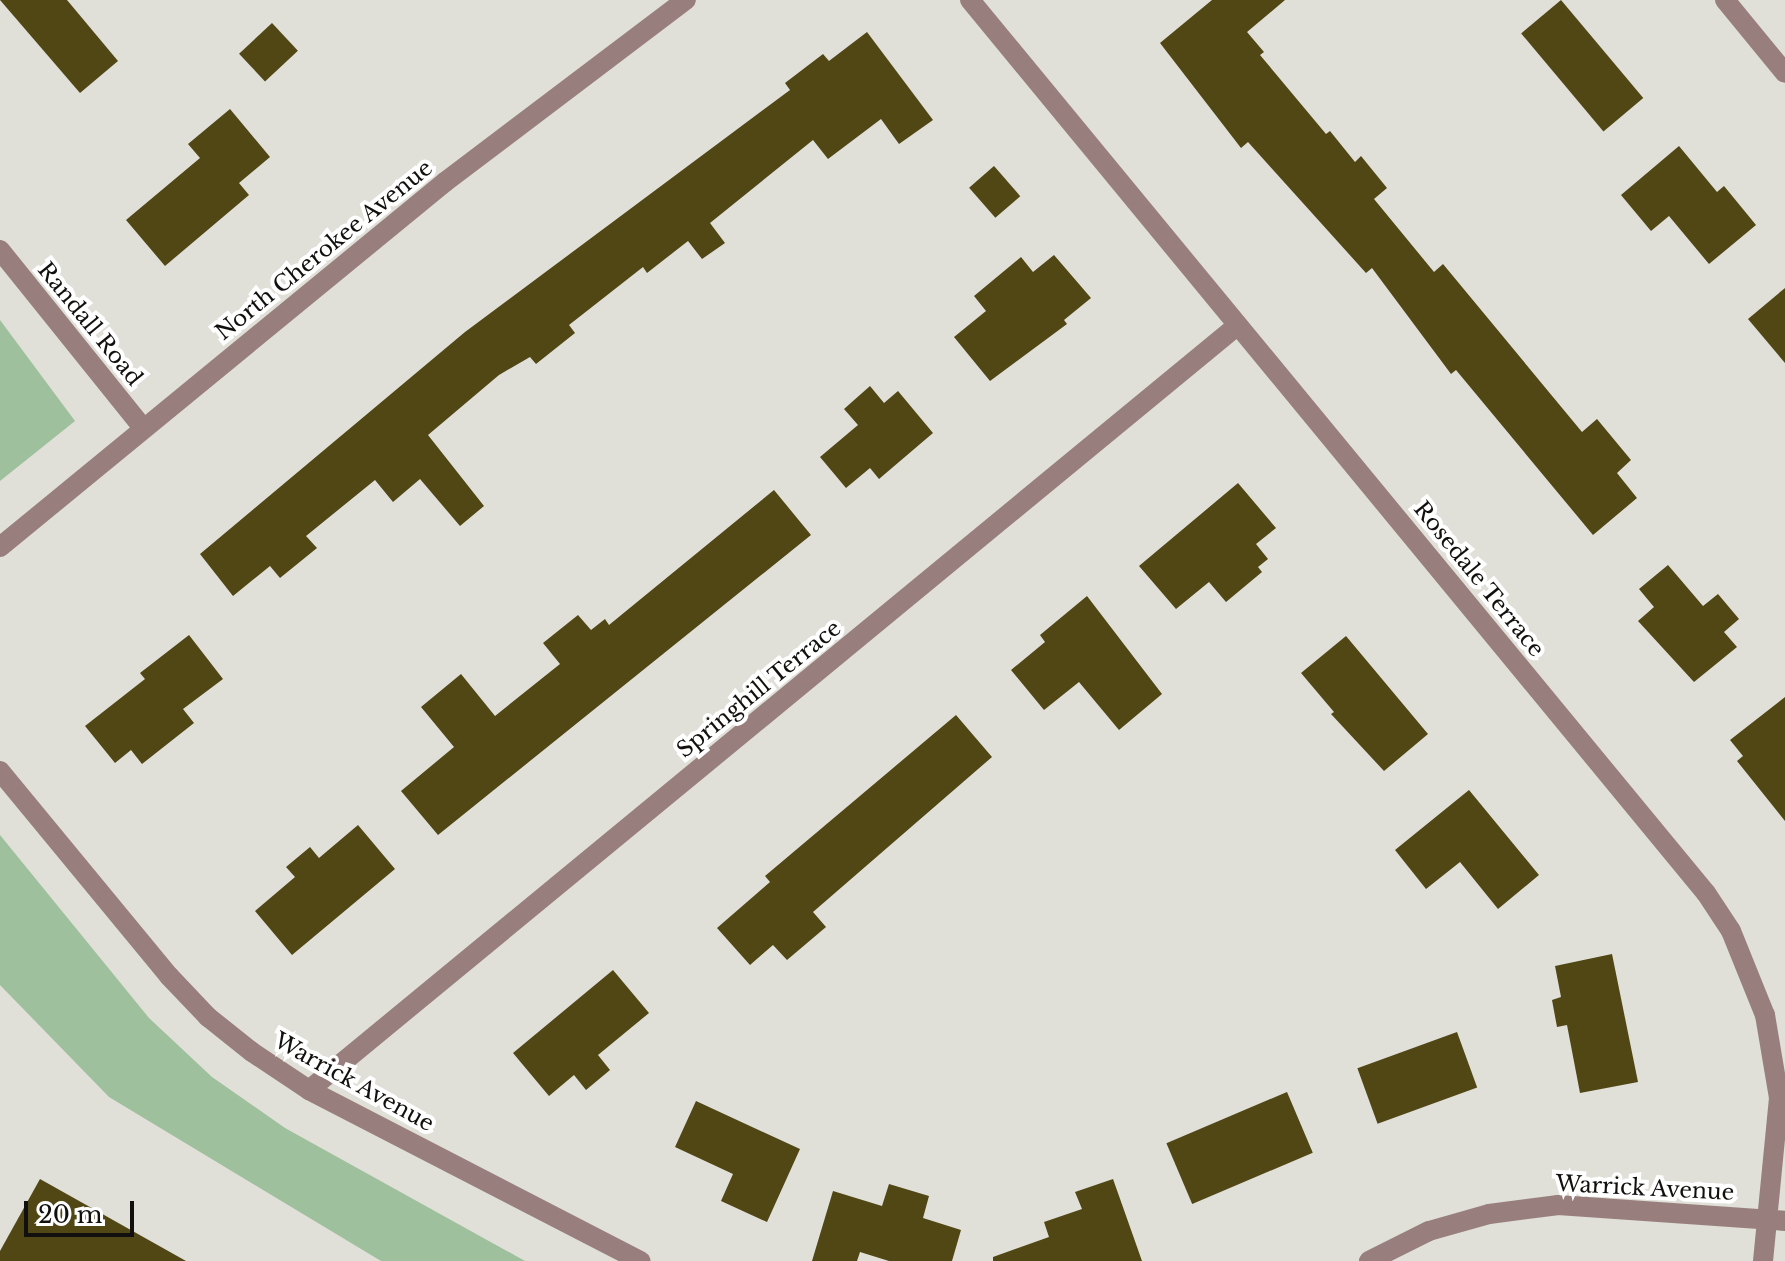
<!DOCTYPE html>
<html>
<head>
<meta charset="utf-8">
<style>
	body { margin:0 }
	#map { position:relative; width:1785px; height:1261px; overflow:hidden; background:#e0dfd8; font-family:"Libre Baskerville",serif }
	div>[style] { position:absolute }
	.green>* { inset:0; background:#9ec09c }
	.building>* { inset:0; background:#504715; transform-origin:0 0 }
	.minor>* { height:20px; margin:-10px; padding:0 10px; transform-origin:10px; border-radius:10px; background:#987f7d }
	.tertiary>* { height:20px; margin:-10px; padding:0 10px; transform-origin:10px; border-radius:10px; background:#987f7d }
	span { translate:-50% -50%; white-space:nowrap; text-align:center; line-height:1.15; -webkit-text-stroke:8px #fff; paint-order:stroke }
	.street-label { font-size:22px; color:#11100e }
	.scale { position:absolute; left:24px; top:1201px; width:110px; height:36px; box-sizing:border-box; border:4px solid #11100e; border-top:0; padding-left:10px; font-size:24px; line-height:28px; white-space:nowrap; color:#11100e; -webkit-text-stroke:6px #fff; paint-order:stroke }
</style>
</head>
<body>
<div id="map">
	<div class="green">
		<i style="clip-path:polygon(0 320px,75px 421px,0 481px)"></i>
		<i style="clip-path:polygon(0 835px,149px 1018px,212px 1077px,285px 1128px,525px 1261px,381px 1261px,109px 1097px,0 985px)"></i>
	</div>
	<div class="building">
		<i style="clip-path:polygon(0 0,67px 0,118px 61px,80px 93px)"></i>
		<i style="clip-path:polygon(1212px 0,1285px 0,1247px 32px,1264px 52px,1260px 55px,1326px 134px,1330px 131px,1355px 162px,1361px 156px,1387px 188px,1374px 199px,1434px 272px,1443px 264px,1582px 432px,1597px 419px,1631px 460px,1617px 473px,1637px 498px,1593px 535px,1456px 370px,1451px 374px,1372px 268px,1366px 273px,1248px 142px,1241px 148px,1160px 43px)"></i>
		<i style="left:1561px;top:0;width:128px;height:52px;rotate:50deg"></i>
		<i style="left:272px;top:23px;width:38px;height:45px;rotate:47deg"></i>
		<i style="clip-path:polygon(867px 32px,933px 120px,899px 144px,881px 119px,828px 159px,813px 140px,710px 223px,725px 243px,702px 259px,688px 241px,647px 273px,643px 267px,569px 325px,575px 333px,536px 364px,530px 357px,499px 375px,428px 435px,484px 506px,460px 526px,420px 479px,393px 502px,375px 480px,306px 536px,317px 548px,280px 578px,270px 566px,233px 596px,200px 554px,465px 332px,790px 90px,785px 83px,823px 54px,829px 61px)"></i>
		<i style="clip-path:polygon(230px 109px,270px 157px,239px 183px,249px 195px,165px 266px,126px 220px,200px 158px,188px 144px)"></i>
		<i style="clip-path:polygon(1679px 146px,1717px 192px,1724px 186px,1756px 225px,1709px 264px,1669px 216px,1651px 231px,1621px 195px)"></i>
		<i style="left:994px;top:166px;width:40px;height:33px;rotate:49deg"></i>
		<i style="clip-path:polygon(1054px 255px,1091px 298px,1064px 320px,1067px 324px,990px 381px,954px 337px,986px 311px,974px 296px,1021px 257px,1033px 272px)"></i>
		<i style="clip-path:polygon(1785px 288px,1785px 363px,1748px 319px)"></i>
		<i style="clip-path:polygon(870px 386px,884px 403px,898px 391px,933px 433px,879px 479px,870px 468px,846px 488px,820px 457px,858px 425px,844px 409px)"></i>
		<i style="clip-path:polygon(1238px 483px,1276px 528px,1256px 544px,1268px 559px,1258px 567px,1262px 572px,1226px 602px,1209px 582px,1176px 609px,1139px 566px)"></i>
		<i style="clip-path:polygon(774px 490px,811px 535px,438px 835px,401px 791px,454px 747px,421px 707px,461px 674px,495px 716px,560px 664px,543px 643px,578px 615px,591px 630px,605px 619px,609px 625px)"></i>
		<i style="clip-path:polygon(1668px 565px,1703px 606px,1718px 594px,1739px 619px,1724px 632px,1737px 647px,1694px 682px,1638px 621px,1654px 607px,1639px 589px)"></i>
		<i style="clip-path:polygon(1087px 596px,1162px 694px,1119px 730px,1079px 682px,1044px 710px,1011px 670px,1045px 642px,1040px 635px)"></i>
		<i style="clip-path:polygon(189px 635px,223px 679px,183px 709px,194px 723px,142px 764px,131px 750px,115px 763px,85px 726px,145px 679px,140px 673px)"></i>
		<i style="clip-path:polygon(1346px 636px,1428px 734px,1384px 771px,1331px 714px,1334px 712px,1301px 673px)"></i>
		<i style="clip-path:polygon(1785px 697px,1785px 821px,1737px 761px,1743px 756px,1730px 740px)"></i>
		<i style="clip-path:polygon(956px 715px,992px 757px,813px 912px,826px 927px,787px 960px,773px 945px,750px 965px,717px 928px,770px 882px,765px 876px)"></i>
		<i style="clip-path:polygon(1469px 790px,1539px 875px,1498px 909px,1460px 862px,1426px 889px,1395px 850px)"></i>
		<i style="clip-path:polygon(358px 825px,395px 869px,292px 955px,255px 911px,295px 877px,286px 867px,310px 847px,319px 858px)"></i>
		<i style="clip-path:polygon(1612px 954px,1638px 1082px,1580px 1093px,1567px 1025px,1557px 1027px,1552px 1000px,1561px 997px,1555px 966px)"></i>
		<i style="clip-path:polygon(613px 970px,649px 1013px,598px 1055px,610px 1070px,586px 1090px,574px 1075px,549px 1096px,513px 1053px)"></i>
		<i style="left:1457px;top:1032px;width:59px;height:106px;rotate:70deg"></i>
		<i style="left:1287px;top:1092px;width:66px;height:131px;rotate:67deg"></i>
		<i style="clip-path:polygon(696px 1101px,800px 1149px,767px 1222px,721px 1201px,733px 1174px,675px 1147px)"></i>
		<i style="clip-path:polygon(40px 1179px,186px 1261px,0 1261px,0 1251px)"></i>
		<i style="clip-path:polygon(1113px 1179px,1142px 1261px,993px 1261px,993px 1257px,1049px 1237px,1044px 1222px,1082px 1209px,1075px 1192px)"></i>
		<i style="clip-path:polygon(889px 1184px,929px 1196px,923px 1218px,961px 1230px,952px 1261px,889px 1261px,860px 1252px,857px 1261px,812px 1261px,833px 1191px,882px 1206px)"></i>
	</div>
	<div class="minor">
		<i style="left:970px;top:0;width:1157px;rotate:50.51deg"></i>
		<i style="left:1706px;top:893px;width:45px;rotate:56.7deg"></i>
		<i style="left:1731px;top:931px;width:91px;rotate:68deg"></i>
		<i style="left:1765px;top:1015px;width:84px;rotate:80.4deg"></i>
		<i style="left:1779px;top:1098px;width:164px;rotate:95.6deg"></i>
		<i style="left:1725px;top:0;width:94px;rotate:50.6deg"></i>
		<i style="left:0;top:250px;width:228px;rotate:51.2deg"></i>
		<i style="left:0;top:771px;width:266px;rotate:50.5deg"></i>
		<i style="left:169px;top:976px;width:57px;rotate:46.4deg"></i>
		<i style="left:208px;top:1017px;width:56px;rotate:38.5deg"></i>
		<i style="left:252px;top:1052px;width:69px;rotate:33.7deg"></i>
		<i style="left:309px;top:1090px;width:373px;rotate:27.3deg"></i>
		<i style="left:309px;top:1090px;width:1203px;rotate:-39.47deg"></i>
		<i style="left:1369px;top:1261px;width:67px;rotate:-26.6deg"></i>
		<i style="left:1429px;top:1231px;width:62px;rotate:-15.8deg"></i>
		<i style="left:1489px;top:1214px;width:70px;rotate:-7.4deg"></i>
		<i style="left:1558px;top:1205px;width:228px;rotate:4deg"></i>
	</div>
	<div class="tertiary">
		<i style="left:0;top:547px;width:576px;rotate:-39.36deg"></i>
		<i style="left:445px;top:182px;width:302px;rotate:-37.1deg"></i>
	</div>
	<div class="street-label">
		<span style="left:324px;top:250px;rotate:-39deg">North Cherokee Avenue</span>
		<span style="left:90px;top:324px;rotate:51deg">Randall Road</span>
		<span style="left:1479px;top:579px;rotate:51deg">Rosedale Terrace</span>
		<span style="left:759px;top:689px;rotate:-39deg">Springhill Terrace</span>
		<span style="left:354px;top:1082px;rotate:29deg">Warrick Avenue</span>
		<span style="left:1645px;top:1188px;rotate:3deg">Warrick Avenue</span>
	</div>
	<div class="scale">20 m</div>
</div>
</body>
</html>
